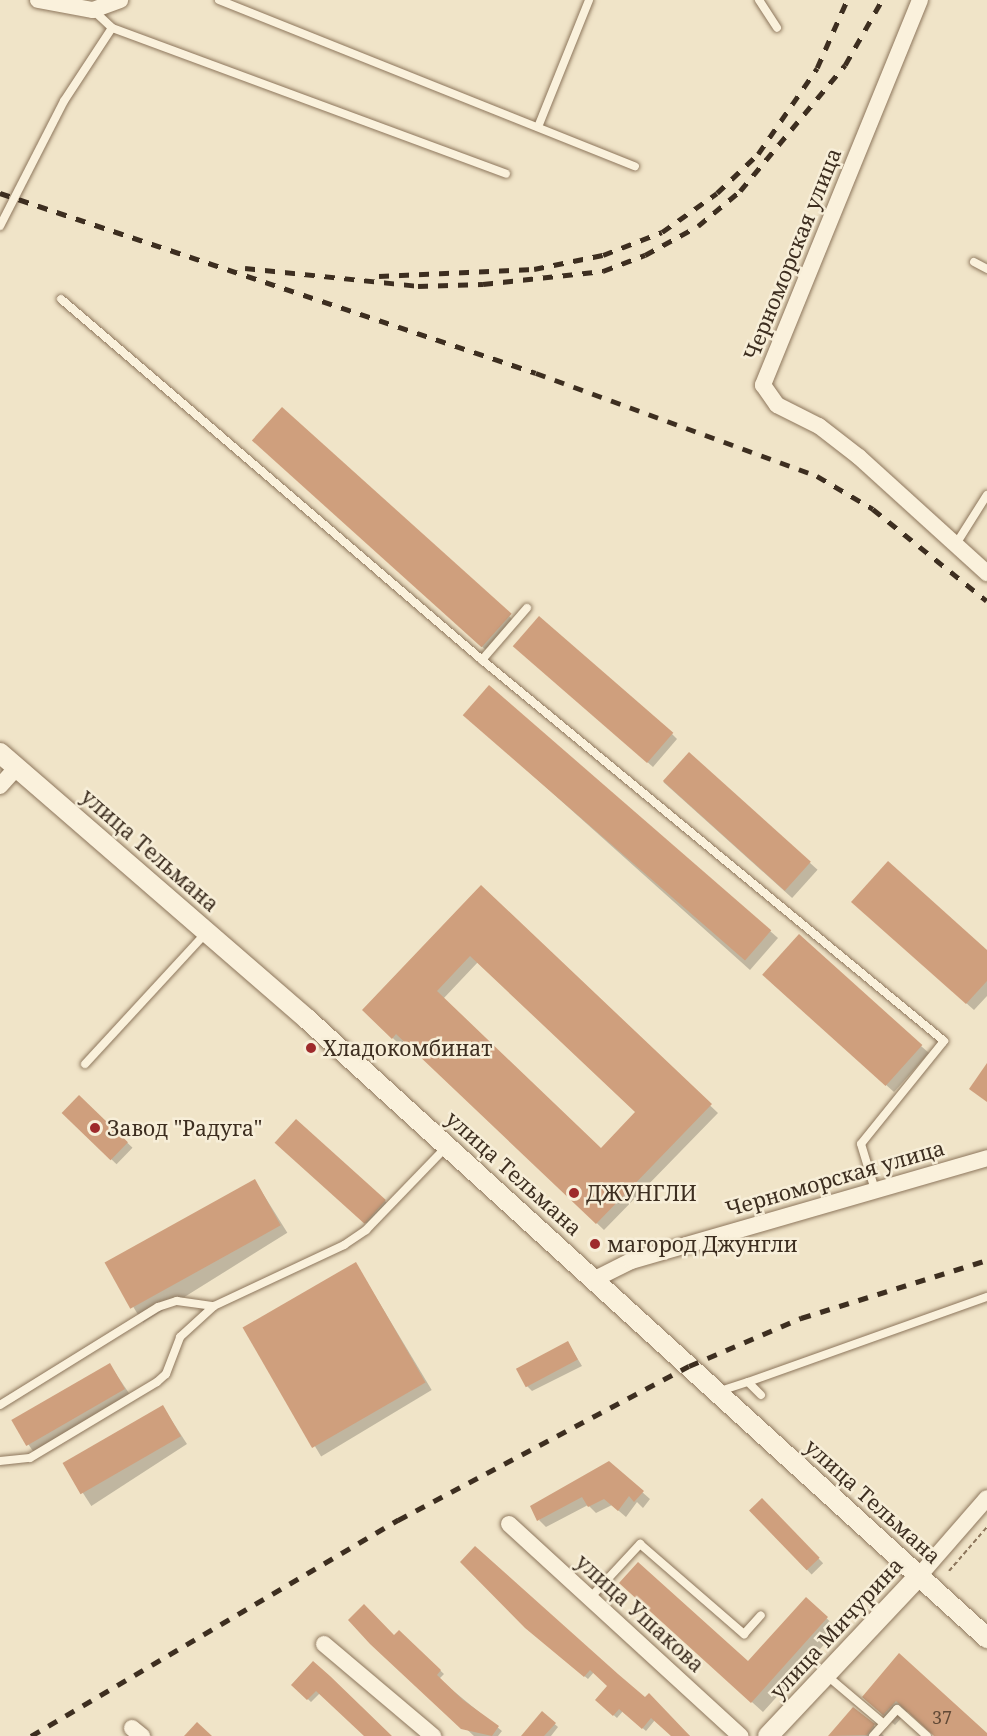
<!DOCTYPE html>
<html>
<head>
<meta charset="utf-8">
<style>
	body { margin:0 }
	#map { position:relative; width:987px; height:1736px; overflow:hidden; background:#f0e4c8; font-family:"Noto Serif",serif }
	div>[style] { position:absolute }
	.shadow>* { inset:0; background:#0003; transform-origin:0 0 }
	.building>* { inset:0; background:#cf9f7d; transform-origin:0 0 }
	.path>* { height:2px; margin-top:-1px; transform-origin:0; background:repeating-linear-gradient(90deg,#8d765c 0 4.5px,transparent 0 7.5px) }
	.roads { filter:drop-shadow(0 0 2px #8d765c) drop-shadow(0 0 2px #8d765c) }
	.service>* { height:8px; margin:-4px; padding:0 4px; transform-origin:4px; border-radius:4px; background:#faf1dc }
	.minor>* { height:16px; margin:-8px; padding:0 8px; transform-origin:8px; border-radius:8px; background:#faf1dc }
	.tertiary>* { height:20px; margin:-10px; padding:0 10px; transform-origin:10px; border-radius:10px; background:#faf1dc }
	.rail>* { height:4.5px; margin-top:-2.25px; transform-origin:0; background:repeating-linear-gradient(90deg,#3d2e20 0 10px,transparent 0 20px) }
	.dots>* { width:16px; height:16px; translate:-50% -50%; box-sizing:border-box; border:3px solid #f7eed8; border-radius:50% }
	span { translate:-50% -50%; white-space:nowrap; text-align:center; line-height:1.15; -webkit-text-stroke:5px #f7eed8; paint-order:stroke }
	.number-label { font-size:18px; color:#624a37 }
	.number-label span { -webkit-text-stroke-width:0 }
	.street-label { font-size:21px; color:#3d2e20 }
	.poi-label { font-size:21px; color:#3d2e20 }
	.left { translate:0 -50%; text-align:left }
</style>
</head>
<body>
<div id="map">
	<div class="shadow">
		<i style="clip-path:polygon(260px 445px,509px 616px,514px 621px,487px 651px)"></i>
		<i style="clip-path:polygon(520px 651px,672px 734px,677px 739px,653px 767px)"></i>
		<i style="clip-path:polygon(489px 687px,778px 938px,750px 970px,472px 721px)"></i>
		<i style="left:689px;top:754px;width:173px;height:38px;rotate:42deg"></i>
		<i style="clip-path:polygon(evenodd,481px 887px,718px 1113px,604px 1230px,405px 1040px,400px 1045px,364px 1010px,481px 887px,478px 962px,637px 1113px,602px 1150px,443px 999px,478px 962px)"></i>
		<i style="clip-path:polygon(861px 909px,987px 952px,987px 996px,974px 1010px)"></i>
		<i style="clip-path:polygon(772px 983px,921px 1046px,929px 1053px,894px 1092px)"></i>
		<i style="left:80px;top:1097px;width:73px;height:23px;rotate:44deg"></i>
		<i style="clip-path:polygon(282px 1148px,385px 1201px,390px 1206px,370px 1227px)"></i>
		<i style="left:255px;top:1181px;width:61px;height:170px;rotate:58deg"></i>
		<i style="left:356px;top:1264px;width:147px;height:129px;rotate:59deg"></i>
		<i style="clip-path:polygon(568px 1343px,582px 1366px,532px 1391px,527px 1386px)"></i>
		<i style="left:110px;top:1365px;width:37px;height:112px;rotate:56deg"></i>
		<i style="left:163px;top:1407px;width:44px;height:114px;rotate:57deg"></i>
		<i style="clip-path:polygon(609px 1463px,650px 1499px,643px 1508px,637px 1502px,626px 1517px,612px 1505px,596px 1513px,588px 1505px,546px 1527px,539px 1520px)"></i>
		<i style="left:762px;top:1500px;width:88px;height:16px;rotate:46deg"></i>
		<i style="clip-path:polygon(632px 1594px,748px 1663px,806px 1599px,838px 1629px,763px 1712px)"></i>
		<i style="clip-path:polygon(350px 1620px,394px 1637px,399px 1632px,444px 1674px,439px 1679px,502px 1731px,498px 1736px,474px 1736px)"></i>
		<i style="clip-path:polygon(530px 1631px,617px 1675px,690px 1736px,673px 1736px,655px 1720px,646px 1731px,623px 1711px,617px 1718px,600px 1703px,609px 1686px,594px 1672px,588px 1679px)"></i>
		<i style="clip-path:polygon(899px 1656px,987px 1736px,937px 1736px,908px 1711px,895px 1725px,875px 1708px)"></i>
		<i style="clip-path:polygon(313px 1663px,390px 1736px,366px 1736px,320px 1693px,311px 1702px,296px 1688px)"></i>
		<i style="clip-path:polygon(854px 1709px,874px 1726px,884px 1736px,830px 1736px)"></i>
		<i style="clip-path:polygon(542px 1713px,558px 1727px,551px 1736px,523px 1736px)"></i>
	</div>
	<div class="building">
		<i style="left:282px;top:407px;width:309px;height:45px;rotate:42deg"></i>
		<i style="left:539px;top:616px;width:178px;height:40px;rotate:41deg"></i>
		<i style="left:489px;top:685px;width:374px;height:40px;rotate:41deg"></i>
		<i style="left:689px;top:752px;width:164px;height:39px;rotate:42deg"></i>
		<i style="clip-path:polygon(888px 861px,987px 950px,987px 981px,966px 1004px,851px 902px)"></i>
		<i style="clip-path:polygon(evenodd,481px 885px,712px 1104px,596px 1224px,396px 1034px,392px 1039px,362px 1010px,481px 885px,470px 956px,635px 1112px,601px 1148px,437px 991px,470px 956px)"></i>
		<i style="left:799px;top:934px;width:166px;height:55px;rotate:42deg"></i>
		<i style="clip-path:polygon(987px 1063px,987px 1102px,969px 1089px)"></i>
		<i style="left:79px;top:1095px;width:68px;height:25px;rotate:44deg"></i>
		<i style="left:296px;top:1119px;width:121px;height:32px;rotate:42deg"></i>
		<i style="left:255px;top:1179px;width:53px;height:172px;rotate:61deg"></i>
		<i style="left:356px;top:1262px;width:139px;height:131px;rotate:60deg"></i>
		<i style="left:568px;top:1341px;width:21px;height:59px;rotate:62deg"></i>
		<i style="left:110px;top:1363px;width:30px;height:114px;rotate:60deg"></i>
		<i style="left:163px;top:1405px;width:36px;height:116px;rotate:60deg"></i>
		<i style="clip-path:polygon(609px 1461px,644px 1491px,634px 1502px,629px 1496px,618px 1511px,604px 1499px,588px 1507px,582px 1497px,537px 1521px,530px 1506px)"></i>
		<i style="left:762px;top:1498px;width:83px;height:18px;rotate:46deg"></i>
		<i style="clip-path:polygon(475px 1546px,618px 1674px,645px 1697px,649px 1693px,690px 1736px,671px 1736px,651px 1718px,642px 1729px,619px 1709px,613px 1716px,595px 1700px,607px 1686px,590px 1670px,584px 1677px,525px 1628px,460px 1562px)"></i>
		<i style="clip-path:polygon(638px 1562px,748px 1661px,806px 1597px,828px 1617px,751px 1703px,619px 1583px)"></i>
		<i style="clip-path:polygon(364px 1604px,394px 1635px,399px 1630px,441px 1670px,437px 1675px,463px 1700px,499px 1726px,492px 1736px,461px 1729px,370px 1644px,348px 1620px)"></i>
		<i style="clip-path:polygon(899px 1653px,987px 1733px,987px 1736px,934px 1736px,896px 1701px,883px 1715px,862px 1697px)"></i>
		<i style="clip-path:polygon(313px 1661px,330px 1676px,392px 1736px,364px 1736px,316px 1691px,307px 1700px,291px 1685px)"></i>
		<i style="clip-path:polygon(853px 1707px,875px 1724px,867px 1735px,828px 1736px)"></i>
		<i style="clip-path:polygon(542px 1711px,556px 1723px,544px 1736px,521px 1736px)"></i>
		<i style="clip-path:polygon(197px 1722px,212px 1736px,184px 1736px)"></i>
	</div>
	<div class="path">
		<i style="left:949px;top:1571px;width:58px;rotate:-49.2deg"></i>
	</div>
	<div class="roads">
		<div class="service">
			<i style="left:219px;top:0;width:448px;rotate:21.8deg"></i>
			<i style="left:759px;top:0;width:33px;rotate:57deg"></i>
			<i style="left:93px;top:10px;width:26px;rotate:43deg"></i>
			<i style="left:112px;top:28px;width:420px;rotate:20.3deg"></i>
			<i style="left:538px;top:127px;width:137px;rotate:-68.1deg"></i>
			<i style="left:0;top:226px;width:140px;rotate:-62.9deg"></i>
			<i style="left:64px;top:101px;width:87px;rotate:-56.7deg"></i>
			<i style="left:974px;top:262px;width:15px;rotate:28deg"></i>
			<i style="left:61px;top:299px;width:555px;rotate:40.61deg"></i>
			<i style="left:956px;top:544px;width:58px;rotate:-57.7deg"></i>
			<i style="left:527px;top:608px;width:69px;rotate:130.9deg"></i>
			<i style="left:482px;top:660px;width:599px;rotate:39.51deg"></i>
			<i style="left:944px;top:1041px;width:132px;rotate:128.9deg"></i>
			<i style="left:861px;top:1144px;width:48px;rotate:73.1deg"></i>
			<i style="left:85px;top:1064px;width:180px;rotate:-47.3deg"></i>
			<i style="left:717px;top:1392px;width:33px;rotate:-18deg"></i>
			<i style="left:761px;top:1395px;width:18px;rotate:-135deg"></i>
			<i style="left:748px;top:1382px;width:254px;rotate:-19.6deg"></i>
			<i style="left:0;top:1405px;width:186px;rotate:-31.8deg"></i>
			<i style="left:158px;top:1307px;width:20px;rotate:-18deg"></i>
			<i style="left:177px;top:1301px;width:37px;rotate:8deg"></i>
			<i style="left:214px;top:1306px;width:144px;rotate:-25.1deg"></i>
			<i style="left:344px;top:1245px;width:27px;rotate:-34deg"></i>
			<i style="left:366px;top:1230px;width:117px;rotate:-46deg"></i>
			<i style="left:0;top:1461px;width:30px;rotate:-6deg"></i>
			<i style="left:30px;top:1458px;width:148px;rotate:-30.9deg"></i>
			<i style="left:157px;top:1382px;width:12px;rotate:-42deg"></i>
			<i style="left:166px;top:1374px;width:40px;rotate:-69deg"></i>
			<i style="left:180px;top:1337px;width:46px;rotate:-42.4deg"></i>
			<i style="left:590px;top:1598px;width:74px;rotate:-47.2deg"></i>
			<i style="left:640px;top:1544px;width:138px;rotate:40.9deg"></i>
			<i style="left:744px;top:1634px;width:25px;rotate:-48deg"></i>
			<i style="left:825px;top:1674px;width:77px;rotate:40.3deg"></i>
			<i style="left:873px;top:1736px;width:36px;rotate:-48deg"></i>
			<i style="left:897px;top:1709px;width:40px;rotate:42deg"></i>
		</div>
		<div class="minor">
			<i style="left:38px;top:0;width:56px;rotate:10.3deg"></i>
			<i style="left:93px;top:10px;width:29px;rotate:-20deg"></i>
			<i style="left:920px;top:0;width:416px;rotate:112.2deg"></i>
			<i style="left:763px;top:385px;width:24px;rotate:55deg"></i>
			<i style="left:777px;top:405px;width:47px;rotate:26.6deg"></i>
			<i style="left:819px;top:426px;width:51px;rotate:37.8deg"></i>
			<i style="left:859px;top:457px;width:173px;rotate:42.2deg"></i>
			<i style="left:0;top:786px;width:25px;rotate:-48deg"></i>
			<i style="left:595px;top:1279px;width:40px;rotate:-26.6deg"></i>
			<i style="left:631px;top:1261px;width:371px;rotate:-16.1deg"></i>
			<i style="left:509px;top:1524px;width:314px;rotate:42.5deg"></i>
			<i style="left:919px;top:1576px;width:103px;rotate:-48.9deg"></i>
			<i style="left:324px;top:1644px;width:143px;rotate:40.2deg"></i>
			<i style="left:132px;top:1728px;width:13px;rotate:39deg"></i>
		</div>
		<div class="tertiary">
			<i style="left:0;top:753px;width:406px;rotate:40.9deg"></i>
			<i style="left:307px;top:1019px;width:920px;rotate:42.31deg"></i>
			<i style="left:768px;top:1736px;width:220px;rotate:-46.7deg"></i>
		</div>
	</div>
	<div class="rail">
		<i style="left:0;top:193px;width:565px;rotate:18.56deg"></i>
		<i style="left:536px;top:373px;width:299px;rotate:20.1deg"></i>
		<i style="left:817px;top:476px;width:65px;rotate:30.5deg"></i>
		<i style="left:873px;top:509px;width:146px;rotate:38.9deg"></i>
		<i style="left:245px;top:268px;width:174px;rotate:5.9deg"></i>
		<i style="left:418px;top:286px;width:65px;rotate:-1.8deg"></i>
		<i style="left:483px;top:284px;width:121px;rotate:-6.2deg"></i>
		<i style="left:603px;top:271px;width:45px;rotate:-20.9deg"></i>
		<i style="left:645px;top:255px;width:60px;rotate:-28.7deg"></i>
		<i style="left:698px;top:226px;width:55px;rotate:-39.8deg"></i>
		<i style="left:740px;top:191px;width:164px;rotate:-50.2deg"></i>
		<i style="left:845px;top:65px;width:75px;rotate:-60.4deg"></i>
		<i style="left:379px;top:276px;width:155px;rotate:-2.6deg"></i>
		<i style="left:534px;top:269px;width:70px;rotate:-11.5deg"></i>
		<i style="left:603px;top:255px;width:63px;rotate:-21.3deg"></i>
		<i style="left:662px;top:232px;width:67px;rotate:-35.3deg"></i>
		<i style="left:717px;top:193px;width:57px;rotate:-43.6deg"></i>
		<i style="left:758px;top:154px;width:104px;rotate:-55.5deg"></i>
		<i style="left:817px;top:68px;width:74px;rotate:-66.2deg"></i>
		<i style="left:31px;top:1736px;width:426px;rotate:-30.5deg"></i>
		<i style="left:398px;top:1520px;width:329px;rotate:-27.9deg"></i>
		<i style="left:689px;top:1366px;width:122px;rotate:-23.2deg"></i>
		<i style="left:801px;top:1318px;width:195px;rotate:-17.3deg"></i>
	</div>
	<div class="dots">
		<i style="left:311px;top:1048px;background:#9e2a2b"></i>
		<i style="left:95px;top:1128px;background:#9e2a2b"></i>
		<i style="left:574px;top:1193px;background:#9e2a2b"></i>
		<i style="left:595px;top:1244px;background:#9e2a2b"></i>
	</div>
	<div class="number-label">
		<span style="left:942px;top:1717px">37</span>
	</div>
	<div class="street-label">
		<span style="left:792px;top:254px;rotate:-68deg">Черноморская улица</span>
		<span style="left:150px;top:850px;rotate:41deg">улица Тельмана</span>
		<span style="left:514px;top:1173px;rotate:42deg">улица Тельмана</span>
		<span style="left:835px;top:1178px;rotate:-16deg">Черноморская улица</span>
		<span style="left:873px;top:1501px;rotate:42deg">улица Тельмана</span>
		<span style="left:640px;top:1613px;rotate:42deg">улица Ушакова</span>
		<span style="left:836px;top:1628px;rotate:-47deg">улица Мичурина</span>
	</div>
	<div class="poi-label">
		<span class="left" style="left:323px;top:1048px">Хладокомбинат</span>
		<span class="left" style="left:107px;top:1128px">Завод "Радуга"</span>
		<span class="left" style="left:586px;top:1193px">ДЖУНГЛИ</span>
		<span class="left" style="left:607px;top:1244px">магород Джунгли</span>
	</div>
</div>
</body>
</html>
